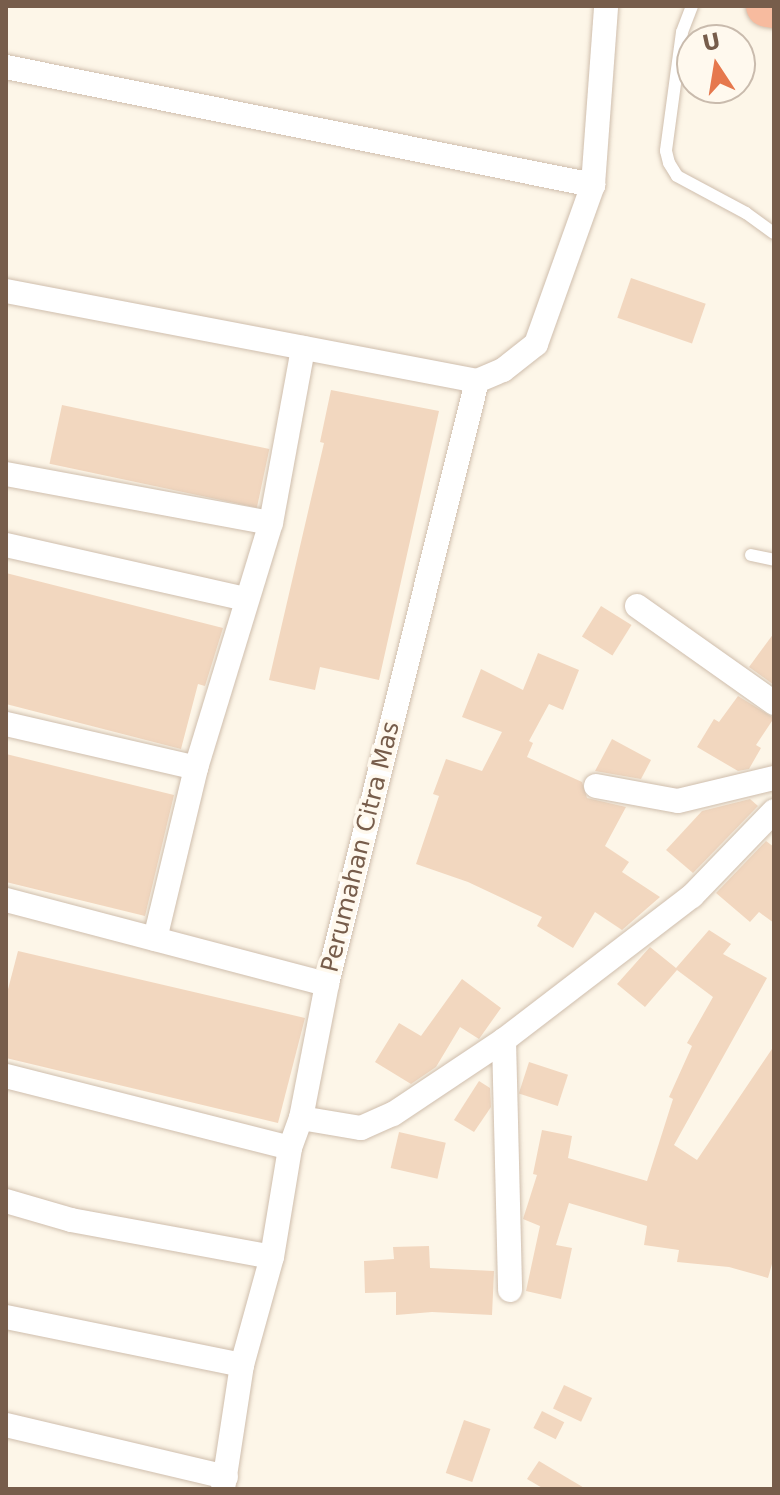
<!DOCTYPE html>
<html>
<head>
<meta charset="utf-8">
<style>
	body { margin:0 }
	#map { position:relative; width:780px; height:1495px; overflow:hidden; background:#fdf6e8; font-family:"DejaVu Sans",sans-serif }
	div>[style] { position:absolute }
	.building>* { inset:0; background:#f2d7bf; transform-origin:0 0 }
	.roads { filter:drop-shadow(0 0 2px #cfbead) drop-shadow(0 0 2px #cfbead) }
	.lane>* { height:12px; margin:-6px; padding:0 6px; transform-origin:6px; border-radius:6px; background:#fff }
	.street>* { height:24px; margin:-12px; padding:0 12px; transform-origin:12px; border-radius:12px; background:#fff }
	.highway>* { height:42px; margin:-21px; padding:0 21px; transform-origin:21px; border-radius:21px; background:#f7bb9f }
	span { translate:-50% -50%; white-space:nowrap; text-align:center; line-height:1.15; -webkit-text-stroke:7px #fff9ee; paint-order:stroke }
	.street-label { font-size:24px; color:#775d4b }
	.frame { position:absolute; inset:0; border:8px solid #775d4b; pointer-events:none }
	.north { position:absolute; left:676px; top:24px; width:80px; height:80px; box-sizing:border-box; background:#fff9ee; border:2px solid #c9bbad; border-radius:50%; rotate:348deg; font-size:22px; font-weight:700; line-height:32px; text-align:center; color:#775d4b }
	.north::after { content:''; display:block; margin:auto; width:28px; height:36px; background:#e6784d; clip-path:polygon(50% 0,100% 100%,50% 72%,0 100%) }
</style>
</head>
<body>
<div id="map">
	<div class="building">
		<i style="left:631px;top:278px;width:79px;height:42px;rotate:19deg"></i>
		<i style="clip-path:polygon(331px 390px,439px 411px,379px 680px,320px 667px,315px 690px,269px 680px,324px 443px,320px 442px)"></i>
		<i style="left:62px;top:405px;width:212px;height:60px;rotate:12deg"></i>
		<i style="clip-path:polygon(6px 573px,223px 628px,205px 686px,198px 684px,181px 749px,6px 704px)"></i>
		<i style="left:601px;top:606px;width:36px;height:36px;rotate:32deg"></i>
		<i style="clip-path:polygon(774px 633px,774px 685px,749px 667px)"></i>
		<i style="clip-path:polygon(538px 653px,579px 670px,563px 710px,549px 704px,529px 741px,533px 743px,527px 757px,582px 782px,587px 798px,626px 807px,605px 846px,629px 862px,622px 872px,660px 897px,622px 930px,595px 912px,573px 948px,537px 926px,542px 917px,468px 882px,416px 864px,439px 796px,433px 794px,446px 759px,482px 771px,502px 732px,462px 717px,481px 669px,523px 690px)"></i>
		<i style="clip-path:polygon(738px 696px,774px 718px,756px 745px,761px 748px,749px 769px,738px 771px,697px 747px,714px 719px,719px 722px)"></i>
		<i style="clip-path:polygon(612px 739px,651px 760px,641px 779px,595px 771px)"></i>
		<i style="clip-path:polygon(6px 754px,174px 795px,145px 916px,6px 882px)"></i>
		<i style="clip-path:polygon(750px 799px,758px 806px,693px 873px,666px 850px,702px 811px)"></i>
		<i style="clip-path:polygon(766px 841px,774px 847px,774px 923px,759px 912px,750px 922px,716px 893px)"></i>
		<i style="clip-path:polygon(709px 930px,731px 944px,723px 954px,767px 978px,674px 1145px,697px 1160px,774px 1046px,774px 1257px,768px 1278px,729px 1267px,677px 1262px,679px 1250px,644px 1245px,647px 1226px,569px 1203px,556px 1245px,572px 1248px,561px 1299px,526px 1291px,540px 1226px,523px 1219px,537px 1175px,533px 1174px,542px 1130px,572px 1136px,568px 1158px,647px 1181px,673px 1099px,669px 1097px,692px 1046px,687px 1043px,713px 997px,677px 970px,645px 1007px,617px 984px,650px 947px,676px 968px)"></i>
		<i style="clip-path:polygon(18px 951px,305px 1018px,278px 1123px,6px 1058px,6px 997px)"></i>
		<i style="clip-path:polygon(462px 979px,501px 1008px,479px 1039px,460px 1027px,436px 1067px,411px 1084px,375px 1062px,399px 1023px,421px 1036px)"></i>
		<i style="left:529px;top:1062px;width:41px;height:33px;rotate:18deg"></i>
		<i style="clip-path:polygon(479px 1081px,490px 1088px,491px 1107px,474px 1132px,454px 1120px)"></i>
		<i style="left:399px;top:1132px;width:48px;height:37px;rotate:13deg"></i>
		<i style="clip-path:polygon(429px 1246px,430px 1268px,494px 1271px,492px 1315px,432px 1312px,396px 1315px,396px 1292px,365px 1293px,364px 1261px,394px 1259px,393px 1247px)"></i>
		<i style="left:564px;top:1385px;width:31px;height:26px;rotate:25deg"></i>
		<i style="left:542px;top:1411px;width:25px;height:19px;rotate:27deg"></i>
		<i style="left:464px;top:1420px;width:28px;height:56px;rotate:19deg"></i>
		<i style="clip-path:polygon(539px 1461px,586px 1489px,544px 1489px,527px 1479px)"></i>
	</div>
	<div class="roads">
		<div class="lane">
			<i style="left:692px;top:6px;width:28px;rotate:111deg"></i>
			<i style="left:682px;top:32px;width:120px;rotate:97.7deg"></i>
			<i style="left:666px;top:151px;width:12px;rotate:76deg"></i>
			<i style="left:669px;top:163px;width:15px;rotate:58deg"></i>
			<i style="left:677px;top:176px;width:78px;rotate:28.2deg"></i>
			<i style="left:746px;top:213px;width:34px;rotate:36deg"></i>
			<i style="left:751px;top:555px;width:24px;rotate:12deg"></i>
		</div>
		<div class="street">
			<i style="left:6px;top:67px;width:599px;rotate:11.37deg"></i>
			<i style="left:6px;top:291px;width:480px;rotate:10.8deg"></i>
			<i style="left:477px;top:381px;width:28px;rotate:-23deg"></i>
			<i style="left:503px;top:370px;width:42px;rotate:-38.2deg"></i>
			<i style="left:536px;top:344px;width:169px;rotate:-70.3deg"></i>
			<i style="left:593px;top:185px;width:179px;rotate:-85.8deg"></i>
			<i style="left:6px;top:474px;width:269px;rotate:10.5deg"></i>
			<i style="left:6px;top:545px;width:245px;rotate:12.7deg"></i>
			<i style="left:637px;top:606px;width:168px;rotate:35.3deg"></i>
			<i style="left:6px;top:724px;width:195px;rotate:13deg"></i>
			<i style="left:596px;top:786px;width:83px;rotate:10.4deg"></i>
			<i style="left:678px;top:801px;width:99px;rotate:-13.5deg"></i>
			<i style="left:6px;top:900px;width:332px;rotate:14.7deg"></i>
			<i style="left:155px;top:939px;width:176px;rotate:-76.5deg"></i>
			<i style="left:196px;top:768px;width:256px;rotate:-73deg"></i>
			<i style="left:271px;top:523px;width:178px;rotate:-79.6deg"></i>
			<i style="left:504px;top:1040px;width:250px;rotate:88.6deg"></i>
			<i style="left:6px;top:1076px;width:293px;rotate:14.2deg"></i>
			<i style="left:301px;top:1118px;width:61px;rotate:9.5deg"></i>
			<i style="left:361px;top:1128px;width:35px;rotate:-24deg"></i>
			<i style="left:393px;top:1114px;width:133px;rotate:-33.7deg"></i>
			<i style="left:504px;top:1040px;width:237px;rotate:-37.5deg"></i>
			<i style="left:692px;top:896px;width:118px;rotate:-46deg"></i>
			<i style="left:6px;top:1201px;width:68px;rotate:16.3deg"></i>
			<i style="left:71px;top:1220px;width:204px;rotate:10.4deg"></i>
			<i style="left:6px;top:1317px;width:241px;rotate:11.5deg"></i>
			<i style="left:6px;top:1425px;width:226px;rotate:13.3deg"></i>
			<i style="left:223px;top:1489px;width:125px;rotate:-81.3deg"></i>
			<i style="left:242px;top:1365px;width:112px;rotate:-74.5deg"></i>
			<i style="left:272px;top:1257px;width:110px;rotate:-80.6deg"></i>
			<i style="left:290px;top:1148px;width:32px;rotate:-70deg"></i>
			<i style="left:301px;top:1118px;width:136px;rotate:-79deg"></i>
			<i style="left:327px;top:984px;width:621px;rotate:-76.03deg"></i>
		</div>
		<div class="highway">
			<i style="left:767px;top:6px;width:7px;rotate:8deg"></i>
		</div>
	</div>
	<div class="street-label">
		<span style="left:361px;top:847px;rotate:-76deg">Perumahan Citra Mas</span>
	</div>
	<div class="frame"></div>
	<div class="north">U</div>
</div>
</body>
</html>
